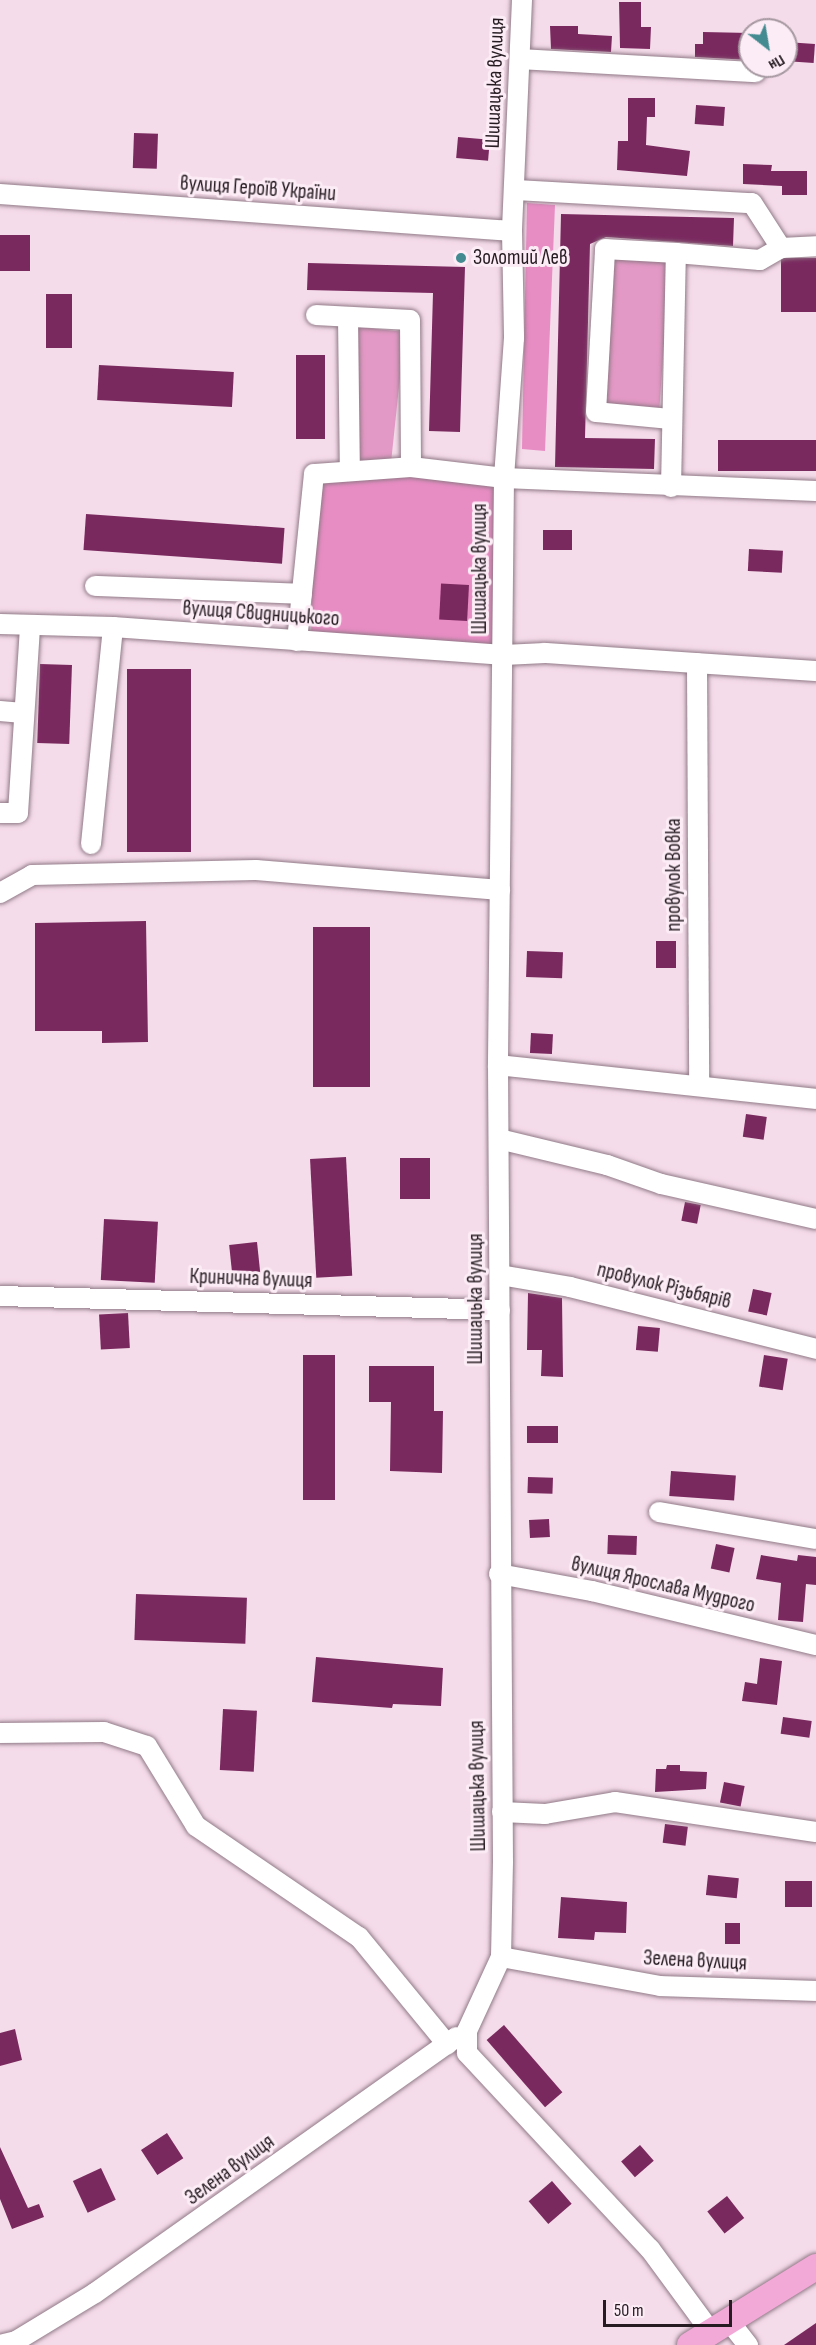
<!DOCTYPE html>
<html>
<head>
<meta charset="utf-8">
<style>
	body { margin:0 }
	#map { position:relative; width:816px; height:2345px; overflow:hidden; background:#f5dcea; font-family:"Sofia Sans Condensed",sans-serif }
	div>[style] { position:absolute }
	.green>* { inset:0; background:#e399c5; transform-origin:0 0 }
	.forest>* { inset:0; background:#e88dc4; transform-origin:0 0 }
	.building>* { inset:0; background:#7a295f; transform-origin:0 0 }
	.roads { filter:drop-shadow(0 0 2px #917a87) drop-shadow(0 0 2px #917a87) }
	.minor>* { height:20px; margin:-10px; padding:0 10px; transform-origin:10px; border-radius:10px; background:#fff }
	.major>* { height:26px; margin:-13px; padding:0 13px; transform-origin:13px; border-radius:13px; background:#f3a9d8 }
	.dots>* { width:16px; height:16px; translate:-50% -50%; box-sizing:border-box; border:3px solid #fcecf5; border-radius:50% }
	span { translate:-50% -50%; white-space:nowrap; text-align:center; line-height:1.15; -webkit-text-stroke:6px #fcecf5; paint-order:stroke }
	.street-label { font-size:21px; color:#251b21 }
	.poi-label { font-size:21px; color:#251b21 }
	.left { translate:0 -50%; text-align:left }
	.north { position:absolute; left:738px; top:18px; width:60px; height:60px; box-sizing:border-box; background:#fcecf5; border:2px solid #a698a0; border-radius:50%; rotate:149deg; font-size:16px; font-weight:700; line-height:24px; text-align:center; color:#251b21 }
	.north::after { content:''; display:block; margin:auto; width:21px; height:27px; background:#438b91; clip-path:polygon(50% 0,100% 100%,50% 72%,0 100%) }
	.scale { position:absolute; left:603px; top:2300px; width:129px; height:27px; box-sizing:border-box; border:3px solid #251b21; border-top:0; padding-left:8px; font-size:18px; line-height:21px; white-space:nowrap; color:#251b21; -webkit-text-stroke:4px #fcecf5; paint-order:stroke }
</style>
</head>
<body>
<div id="map">
	<div class="green">
		<i style="left:611px;top:255px;width:59px;height:153px;rotate:4deg"></i>
		<i style="left:358px;top:327px;width:47px;height:133px;rotate:6deg"></i>
	</div>
	<div class="forest">
		<i style="clip-path:polygon(527px 203px,555px 205px,545px 451px,522px 449px)"></i>
		<i style="left:314px;top:474px;width:190px;height:168px;rotate:1deg"></i>
	</div>
	<div class="building">
		<i style="clip-path:polygon(619px 2px,641px 2px,641px 27px,651px 27px,650px 49px,620px 48px)"></i>
		<i style="clip-path:polygon(550px 26px,578px 26px,578px 34px,612px 36px,611px 52px,551px 49px)"></i>
		<i style="clip-path:polygon(703px 32px,750px 33px,750px 60px,695px 57px,695px 44px,703px 44px)"></i>
		<i style="left:786px;top:42px;width:29px;height:19px;rotate:4deg"></i>
		<i style="clip-path:polygon(628px 98px,655px 98px,655px 117px,647px 117px,646px 145px,690px 151px,687px 176px,617px 170px,618px 141px,628px 141px)"></i>
		<i style="left:696px;top:105px;width:29px;height:19px;rotate:4deg"></i>
		<i style="left:134px;top:133px;width:24px;height:35px;rotate:2deg"></i>
		<i style="left:458px;top:137px;width:32px;height:21px;rotate:5deg"></i>
		<i style="clip-path:polygon(743px 164px,772px 165px,771px 171px,807px 171px,807px 195px,782px 195px,782px 186px,743px 184px)"></i>
		<i style="clip-path:polygon(561px 214px,734px 218px,733px 246px,606px 237px,590px 244px,585px 438px,655px 439px,654px 469px,555px 467px)"></i>
		<i style="left:0;top:235px;width:30px;height:36px"></i>
		<i style="left:816px;top:258px;width:54px;height:35px;rotate:90deg"></i>
		<i style="clip-path:polygon(308px 263px,465px 267px,460px 432px,429px 431px,433px 293px,307px 290px)"></i>
		<i style="left:46px;top:294px;width:26px;height:54px"></i>
		<i style="left:296px;top:355px;width:29px;height:84px"></i>
		<i style="left:99px;top:365px;width:135px;height:35px;rotate:3deg"></i>
		<i style="left:816px;top:440px;width:31px;height:98px;rotate:90deg"></i>
		<i style="left:86px;top:514px;width:199px;height:36px;rotate:4deg"></i>
		<i style="left:543px;top:530px;width:29px;height:20px"></i>
		<i style="left:749px;top:549px;width:34px;height:22px;rotate:3deg"></i>
		<i style="left:469px;top:585px;width:36px;height:28px;rotate:93deg"></i>
		<i style="left:40px;top:664px;width:32px;height:79px;rotate:2deg"></i>
		<i style="left:191px;top:669px;width:183px;height:64px;rotate:90deg"></i>
		<i style="clip-path:polygon(146px 921px,148px 1042px,102px 1043px,102px 1031px,35px 1031px,35px 923px)"></i>
		<i style="left:313px;top:927px;width:57px;height:160px"></i>
		<i style="left:656px;top:941px;width:20px;height:27px"></i>
		<i style="left:527px;top:951px;width:36px;height:26px;rotate:2deg"></i>
		<i style="left:531px;top:1033px;width:22px;height:20px;rotate:3deg"></i>
		<i style="left:746px;top:1114px;width:21px;height:23px;rotate:8deg"></i>
		<i style="left:346px;top:1157px;width:119px;height:36px;rotate:87deg"></i>
		<i style="left:400px;top:1158px;width:30px;height:41px"></i>
		<i style="left:685px;top:1202px;width:16px;height:19px;rotate:11deg"></i>
		<i style="left:104px;top:1219px;width:54px;height:61px;rotate:3deg"></i>
		<i style="left:257px;top:1242px;width:30px;height:28px;rotate:84deg"></i>
		<i style="left:753px;top:1289px;width:19px;height:23px;rotate:12deg"></i>
		<i style="clip-path:polygon(528px 1293px,562px 1298px,563px 1377px,541px 1376px,542px 1350px,527px 1350px)"></i>
		<i style="left:128px;top:1313px;width:35px;height:29px;rotate:87deg"></i>
		<i style="left:638px;top:1326px;width:22px;height:24px;rotate:5deg"></i>
		<i style="left:303px;top:1355px;width:32px;height:145px"></i>
		<i style="left:764px;top:1355px;width:24px;height:32px;rotate:9deg"></i>
		<i style="clip-path:polygon(369px 1366px,434px 1366px,434px 1411px,443px 1411px,442px 1473px,390px 1471px,391px 1402px,369px 1402px)"></i>
		<i style="left:527px;top:1426px;width:31px;height:17px"></i>
		<i style="left:671px;top:1471px;width:65px;height:25px;rotate:4deg"></i>
		<i style="left:528px;top:1477px;width:25px;height:16px;rotate:2deg"></i>
		<i style="left:549px;top:1519px;width:18px;height:20px;rotate:87deg"></i>
		<i style="left:608px;top:1535px;width:29px;height:19px;rotate:2deg"></i>
		<i style="left:716px;top:1544px;width:19px;height:25px;rotate:12deg"></i>
		<i style="clip-path:polygon(761px 1555px,797px 1561px,798px 1555px,816px 1557px,816px 1585px,806px 1584px,803px 1622px,778px 1620px,781px 1583px,756px 1579px)"></i>
		<i style="left:136px;top:1594px;width:111px;height:46px;rotate:2deg"></i>
		<i style="clip-path:polygon(316px 1657px,443px 1668px,441px 1706px,393px 1704px,392px 1708px,312px 1702px)"></i>
		<i style="clip-path:polygon(760px 1658px,782px 1661px,777px 1705px,742px 1701px,745px 1682px,757px 1684px)"></i>
		<i style="left:223px;top:1709px;width:34px;height:61px;rotate:3deg"></i>
		<i style="left:783px;top:1717px;width:29px;height:17px;rotate:8deg"></i>
		<i style="clip-path:polygon(667px 1765px,680px 1765px,680px 1771px,707px 1772px,706px 1789px,655px 1792px,656px 1769px,666px 1769px)"></i>
		<i style="left:724px;top:1782px;width:21px;height:21px;rotate:11deg"></i>
		<i style="left:665px;top:1824px;width:23px;height:19px;rotate:7deg"></i>
		<i style="left:708px;top:1875px;width:31px;height:20px;rotate:6deg"></i>
		<i style="left:812px;top:1881px;width:26px;height:27px;rotate:90deg"></i>
		<i style="clip-path:polygon(561px 1897px,627px 1902px,626px 1933px,595px 1932px,594px 1940px,558px 1938px)"></i>
		<i style="left:725px;top:1923px;width:15px;height:21px"></i>
		<i style="left:504px;top:2025px;width:89px;height:23px;rotate:49deg"></i>
		<i style="clip-path:polygon(15px 2029px,22px 2060px,0 2066px,0 2033px)"></i>
		<i style="left:167px;top:2133px;width:30px;height:31px;rotate:57deg"></i>
		<i style="left:640px;top:2145px;width:21px;height:25px;rotate:49deg"></i>
		<i style="clip-path:polygon(0 2147px,28px 2208px,39px 2204px,44px 2217px,12px 2229px,0 2199px)"></i>
		<i style="left:101px;top:2168px;width:35px;height:31px;rotate:65deg"></i>
		<i style="left:552px;top:2181px;width:30px;height:31px;rotate:49deg"></i>
		<i style="left:727px;top:2196px;width:28px;height:25px;rotate:52deg"></i>
		<i style="clip-path:polygon(816px 2323px,816px 2345px,784px 2345px)"></i>
	</div>
	<div class="roads">
		<div class="minor">
			<i style="left:522px;top:0;width:231px;rotate:92.5deg"></i>
			<i style="left:512px;top:231px;width:107px;rotate:88.9deg"></i>
			<i style="left:514px;top:338px;width:140px;rotate:94.1deg"></i>
			<i style="left:504px;top:478px;width:587px;rotate:90.59deg"></i>
			<i style="left:498px;top:1065px;width:797px;rotate:89.64deg"></i>
			<i style="left:503px;top:1862px;width:95px;rotate:91.2deg"></i>
			<i style="left:501px;top:1957px;width:81px;rotate:114.7deg"></i>
			<i style="left:467px;top:2031px;width:22px;rotate:90deg"></i>
			<i style="left:467px;top:2053px;width:268px;rotate:47deg"></i>
			<i style="left:650px;top:2249px;width:103px;rotate:53.7deg"></i>
			<i style="left:520px;top:59px;width:236px;rotate:3.2deg"></i>
			<i style="left:516px;top:190px;width:236px;rotate:3.2deg"></i>
			<i style="left:752px;top:203px;width:54px;rotate:57.2deg"></i>
			<i style="left:781px;top:248px;width:35px;rotate:-3deg"></i>
			<i style="left:0;top:194px;width:513px;rotate:4.13deg"></i>
			<i style="left:316px;top:315px;width:94px;rotate:3deg"></i>
			<i style="left:410px;top:320px;width:147px;rotate:89.6deg"></i>
			<i style="left:411px;top:467px;width:94px;rotate:6.7deg"></i>
			<i style="left:504px;top:478px;width:312px;rotate:2.4deg"></i>
			<i style="left:348px;top:317px;width:154px;rotate:89.3deg"></i>
			<i style="left:671px;top:419px;width:75px;rotate:-174.7deg"></i>
			<i style="left:596px;top:412px;width:163px;rotate:-86.8deg"></i>
			<i style="left:605px;top:249px;width:71px;rotate:3.2deg"></i>
			<i style="left:671px;top:487px;width:234px;rotate:-88.8deg"></i>
			<i style="left:676px;top:253px;width:84px;rotate:4.8deg"></i>
			<i style="left:760px;top:260px;width:24px;rotate:-30deg"></i>
			<i style="left:95px;top:586px;width:207px;rotate:2.2deg"></i>
			<i style="left:0;top:624px;width:113px;rotate:1.5deg"></i>
			<i style="left:113px;top:627px;width:392px;rotate:4.1deg"></i>
			<i style="left:504px;top:655px;width:41px;rotate:-2.8deg"></i>
			<i style="left:545px;top:653px;width:272px;rotate:3.8deg"></i>
			<i style="left:297px;top:641px;width:168px;rotate:-84.2deg"></i>
			<i style="left:314px;top:474px;width:97px;rotate:-4.1deg"></i>
			<i style="left:697px;top:663px;width:423px;rotate:89.7deg"></i>
			<i style="left:0;top:711px;width:23px;rotate:5deg"></i>
			<i style="left:0;top:813px;width:18px"></i>
			<i style="left:18px;top:813px;width:186px;rotate:-86.3deg"></i>
			<i style="left:91px;top:844px;width:218px;rotate:-84.2deg"></i>
			<i style="left:0;top:893px;width:37px;rotate:-29deg"></i>
			<i style="left:32px;top:875px;width:224px;rotate:-1.3deg"></i>
			<i style="left:256px;top:870px;width:245px;rotate:4.7deg"></i>
			<i style="left:498px;top:1065px;width:320px;rotate:6.1deg"></i>
			<i style="left:499px;top:1139px;width:111px;rotate:13.5deg"></i>
			<i style="left:607px;top:1165px;width:57px;rotate:19.4deg"></i>
			<i style="left:661px;top:1184px;width:159px;rotate:12.7deg"></i>
			<i style="left:500px;top:1275px;width:71px;rotate:9.7deg"></i>
			<i style="left:570px;top:1287px;width:254px;rotate:14.1deg"></i>
			<i style="left:0;top:1296px;width:500px;rotate:1.6deg"></i>
			<i style="left:659px;top:1512px;width:159px;rotate:9.8deg"></i>
			<i style="left:499px;top:1574px;width:95px;rotate:10.4deg"></i>
			<i style="left:592px;top:1591px;width:230px;rotate:13.6deg"></i>
			<i style="left:0;top:1733px;width:104px;rotate:-0.6deg"></i>
			<i style="left:104px;top:1732px;width:45px;rotate:18deg"></i>
			<i style="left:147px;top:1746px;width:94px;rotate:58.5deg"></i>
			<i style="left:196px;top:1826px;width:197px;rotate:34.3deg"></i>
			<i style="left:359px;top:1937px;width:139px;rotate:50.6deg"></i>
			<i style="left:502px;top:1812px;width:43px;rotate:2.7deg"></i>
			<i style="left:545px;top:1814px;width:71px;rotate:-9.7deg"></i>
			<i style="left:615px;top:1802px;width:203px;rotate:8.5deg"></i>
			<i style="left:501px;top:1957px;width:162px;rotate:10.3deg"></i>
			<i style="left:660px;top:1986px;width:156px;rotate:1.8deg"></i>
			<i style="left:729px;top:2321px;width:31px;rotate:52deg"></i>
			<i style="left:0;top:2345px;width:16px;rotate:-14deg"></i>
			<i style="left:16px;top:2341px;width:92px;rotate:-31.3deg"></i>
			<i style="left:95px;top:2293px;width:443px;rotate:-35.3deg"></i>
		</div>
		<div class="major">
			<i style="left:690px;top:2345px;width:148px;rotate:-31.8deg"></i>
		</div>
	</div>
	<div class="dots">
		<i style="left:461px;top:258px;background:#438b91"></i>
	</div>
	<div class="street-label">
		<span style="left:495px;top:83px;rotate:-88deg">Шишацька вулиця</span>
		<span style="left:258px;top:189px;rotate:4deg">вулиця Героїв України</span>
		<span style="left:480px;top:569px;rotate:-90deg">Шишацька вулиця</span>
		<span style="left:261px;top:614px;rotate:4deg">вулиця Свидницького</span>
		<span style="left:674px;top:875px;rotate:-90deg">провулок Вовка</span>
		<span style="left:251px;top:1279px;rotate:2deg">Кринична вулиця</span>
		<span style="left:664px;top:1286px;rotate:14deg">провулок Різьбярів</span>
		<span style="left:476px;top:1299px;rotate:-90deg">Шишацька вулиця</span>
		<span style="left:663px;top:1585px;rotate:13deg">вулиця Ярослава Мудрого</span>
		<span style="left:478px;top:1786px;rotate:-91deg">Шишацька вулиця</span>
		<span style="left:695px;top:1961px;rotate:3deg">Зелена вулиця</span>
		<span style="left:230px;top:2170px;rotate:-36deg">Зелена вулиця</span>
	</div>
	<div class="poi-label">
		<span class="left" style="left:473px;top:258px">Золотий Лев</span>
	</div>
	<div class="north">Пн</div>
	<div class="scale">50 m</div>
</div>
</body>
</html>
